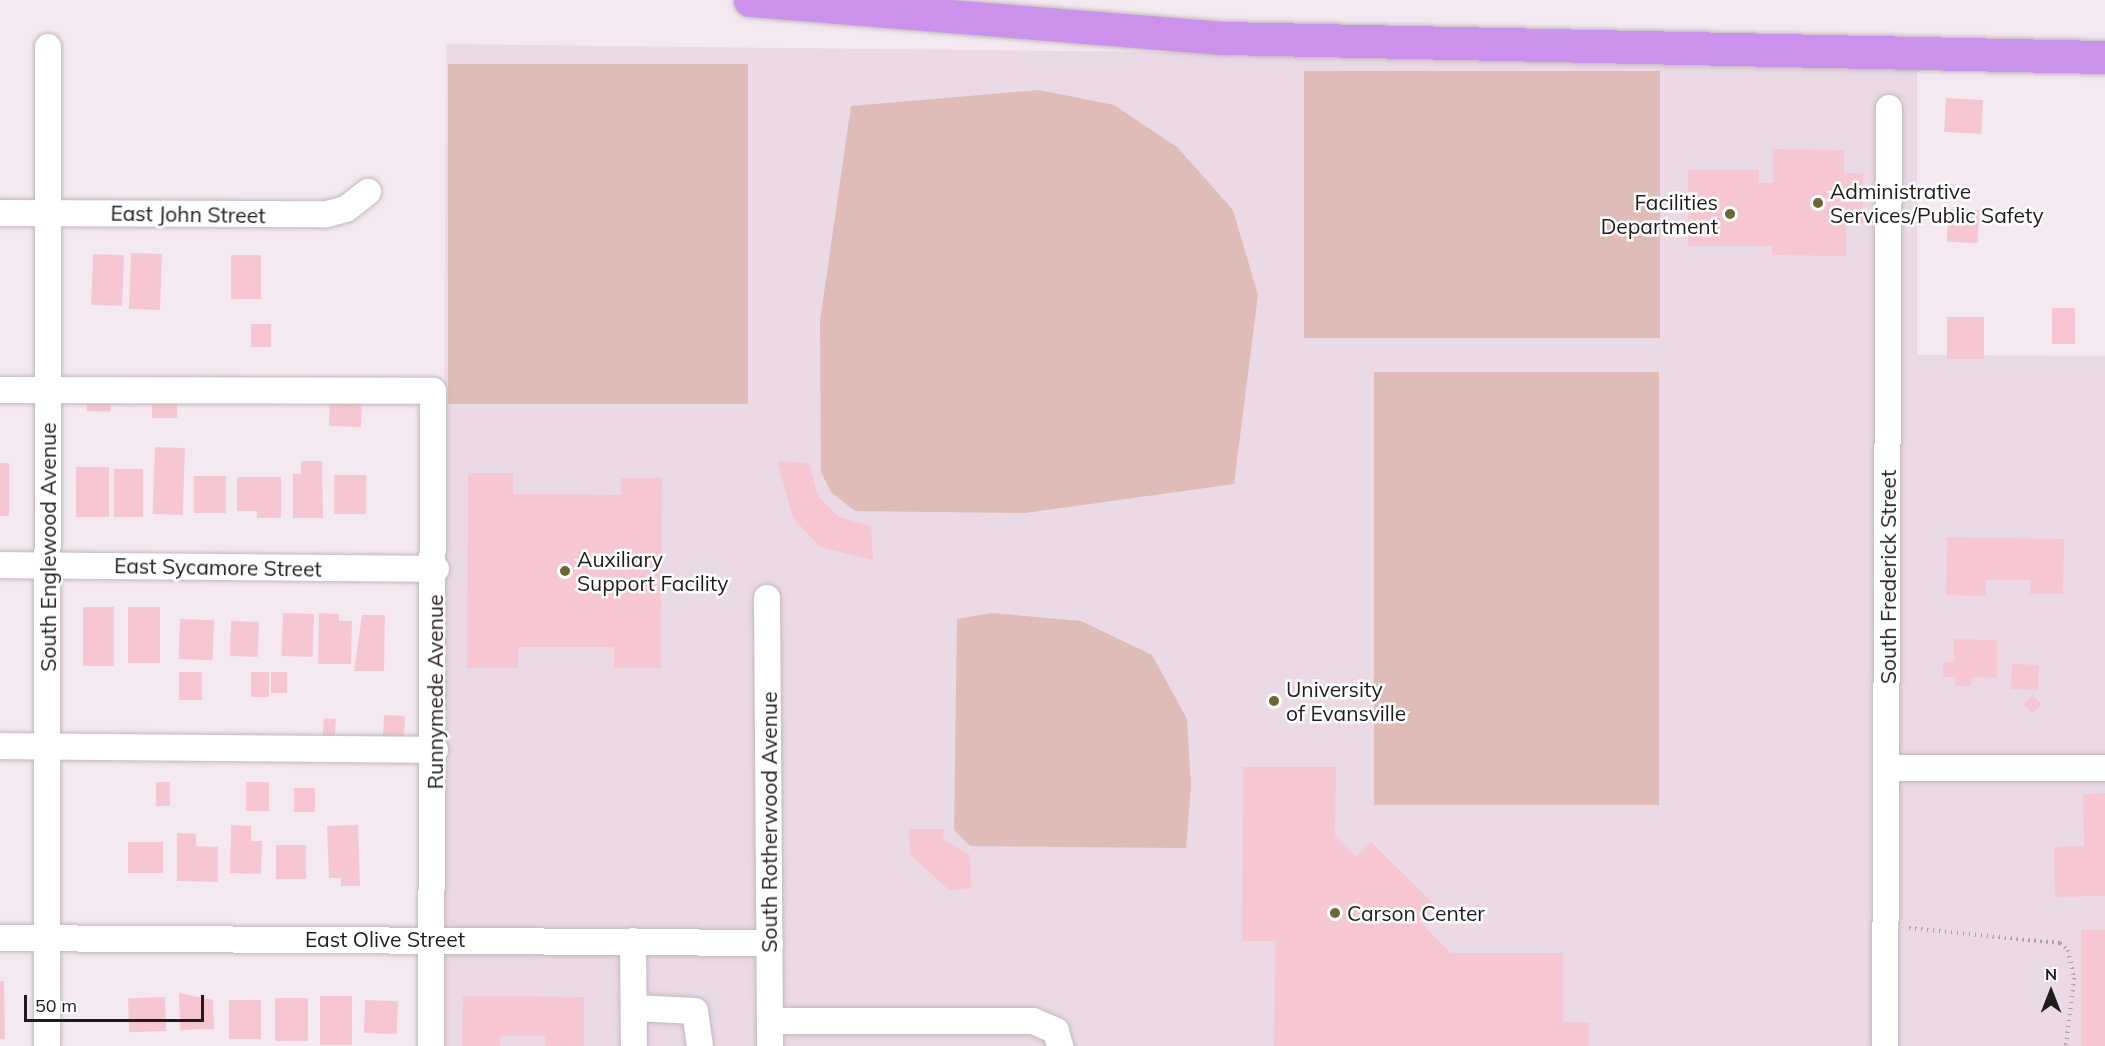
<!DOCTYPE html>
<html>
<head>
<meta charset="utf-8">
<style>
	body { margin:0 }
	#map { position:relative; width:2105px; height:1046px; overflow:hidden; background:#f5e9f1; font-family:Mulish,sans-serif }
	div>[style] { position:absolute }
	.built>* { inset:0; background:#ebd9e5 }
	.green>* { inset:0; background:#dfbcb7; transform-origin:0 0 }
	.building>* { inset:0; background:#f6c7d2; transform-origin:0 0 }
	.path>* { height:4px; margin-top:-2px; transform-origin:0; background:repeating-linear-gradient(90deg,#a9a1a6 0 1.5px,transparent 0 6px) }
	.roads { filter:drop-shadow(0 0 2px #c3b8bf) drop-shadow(0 0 2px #c3b8bf) }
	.minor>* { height:26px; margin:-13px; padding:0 13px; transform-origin:13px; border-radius:13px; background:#fff }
	.highway>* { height:33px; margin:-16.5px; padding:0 16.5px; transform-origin:16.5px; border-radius:16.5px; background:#cc91eb }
	.dots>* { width:16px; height:16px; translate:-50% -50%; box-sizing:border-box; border:3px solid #fff; border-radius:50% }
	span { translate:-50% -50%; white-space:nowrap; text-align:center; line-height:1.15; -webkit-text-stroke:5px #fff; paint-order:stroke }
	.poi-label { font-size:21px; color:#1e1b1d }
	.left { translate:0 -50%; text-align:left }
	.right { translate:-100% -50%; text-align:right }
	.street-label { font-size:21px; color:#1e1b1d }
	.north { position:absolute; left:2021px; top:962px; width:60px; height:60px; -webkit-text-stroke:4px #fff; paint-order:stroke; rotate:0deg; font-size:16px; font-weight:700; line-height:24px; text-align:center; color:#1e1b1d }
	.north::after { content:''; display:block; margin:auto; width:21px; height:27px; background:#1e1b1d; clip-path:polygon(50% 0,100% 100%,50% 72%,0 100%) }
	.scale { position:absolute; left:24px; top:995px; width:180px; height:27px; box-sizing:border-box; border:3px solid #1e1b1d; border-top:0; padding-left:8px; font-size:18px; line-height:21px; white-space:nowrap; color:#1e1b1d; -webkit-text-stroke:4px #fff; paint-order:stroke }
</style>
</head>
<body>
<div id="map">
	<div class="built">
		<i style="clip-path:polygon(446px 44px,1917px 61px,1917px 355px,2105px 356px,2105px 1046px,441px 1046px)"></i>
	</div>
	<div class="green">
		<i style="left:448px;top:64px;width:300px;height:340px"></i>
		<i style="left:1304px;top:71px;width:356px;height:267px"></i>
		<i style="clip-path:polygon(1039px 90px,1114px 105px,1177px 147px,1233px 210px,1258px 295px,1234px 484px,1025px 513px,855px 511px,831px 492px,821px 472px,820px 321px,851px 106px)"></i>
		<i style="left:1374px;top:372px;width:285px;height:433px"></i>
		<i style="clip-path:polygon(992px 613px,1081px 621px,1152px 655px,1187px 719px,1191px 787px,1186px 848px,970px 846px,954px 830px,957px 619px)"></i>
	</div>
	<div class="building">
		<i style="left:1946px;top:98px;width:37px;height:34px;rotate:3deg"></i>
		<i style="clip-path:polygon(1773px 149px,1844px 150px,1844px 173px,1863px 173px,1863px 224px,1846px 224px,1846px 256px,1772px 255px,1772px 246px,1688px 246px,1688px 170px,1759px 170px,1759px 183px,1773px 183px)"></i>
		<i style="left:1948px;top:209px;width:31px;height:33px;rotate:2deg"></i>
		<i style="left:131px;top:253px;width:31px;height:56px;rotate:2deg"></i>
		<i style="left:93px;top:254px;width:31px;height:51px;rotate:2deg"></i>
		<i style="left:231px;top:255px;width:30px;height:44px"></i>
		<i style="left:2052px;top:308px;width:23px;height:36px"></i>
		<i style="left:1984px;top:317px;width:42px;height:37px;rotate:90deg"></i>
		<i style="left:271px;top:324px;width:23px;height:20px;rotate:90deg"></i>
		<i style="left:87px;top:396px;width:24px;height:15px;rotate:2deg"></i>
		<i style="left:152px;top:396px;width:25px;height:22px"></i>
		<i style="left:330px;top:397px;width:32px;height:29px;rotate:2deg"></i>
		<i style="left:155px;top:447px;width:30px;height:67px;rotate:2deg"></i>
		<i style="clip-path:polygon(301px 461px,322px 461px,323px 518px,293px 518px,293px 474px,301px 474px)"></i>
		<i style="clip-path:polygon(777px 461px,809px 463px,818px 496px,839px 517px,871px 526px,873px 560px,820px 547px,793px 518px)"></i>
		<i style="left:0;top:463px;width:9px;height:53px"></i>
		<i style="left:76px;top:467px;width:33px;height:50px"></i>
		<i style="left:114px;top:469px;width:29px;height:48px"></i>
		<i style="clip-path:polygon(468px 473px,513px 473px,513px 494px,621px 495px,621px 478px,662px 478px,661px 668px,614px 668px,614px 647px,518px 647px,518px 668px,467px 668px)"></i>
		<i style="left:334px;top:475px;width:32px;height:39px"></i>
		<i style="left:194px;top:476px;width:32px;height:37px"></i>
		<i style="clip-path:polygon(237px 477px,281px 477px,281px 518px,257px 518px,257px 511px,237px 511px)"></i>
		<i style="clip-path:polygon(1947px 537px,2064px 539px,2063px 594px,2030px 594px,2031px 580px,1986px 580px,1986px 596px,1946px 595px)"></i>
		<i style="left:83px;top:607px;width:31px;height:59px"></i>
		<i style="left:128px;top:607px;width:32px;height:56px"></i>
		<i style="left:283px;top:613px;width:31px;height:43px;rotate:2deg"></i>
		<i style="clip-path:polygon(319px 613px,339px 614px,339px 621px,352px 621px,351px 664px,318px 664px)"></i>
		<i style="clip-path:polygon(362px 615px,385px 615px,384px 671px,354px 671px)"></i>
		<i style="left:180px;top:619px;width:34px;height:40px;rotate:2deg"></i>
		<i style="left:231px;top:621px;width:28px;height:35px;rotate:2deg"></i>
		<i style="clip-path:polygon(1954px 639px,1997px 640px,1997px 678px,1972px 677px,1971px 686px,1955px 686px,1955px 677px,1943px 677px,1943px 662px,1954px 662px)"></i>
		<i style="left:2012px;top:664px;width:27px;height:25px;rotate:2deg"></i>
		<i style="left:179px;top:672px;width:23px;height:28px"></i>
		<i style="left:251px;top:672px;width:18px;height:25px"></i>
		<i style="left:271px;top:672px;width:16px;height:21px"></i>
		<i style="left:2032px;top:695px;width:13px;height:13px;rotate:42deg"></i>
		<i style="left:384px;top:715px;width:21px;height:25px;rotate:3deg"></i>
		<i style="left:324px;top:718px;width:12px;height:21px;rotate:5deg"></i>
		<i style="clip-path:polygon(1243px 767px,1336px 767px,1335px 836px,1356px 857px,1371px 842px,1435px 905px,1419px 921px,1451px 953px,1563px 953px,1563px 1022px,1589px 1023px,1589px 1046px,1274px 1046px,1275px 941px,1242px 941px)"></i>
		<i style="left:156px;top:782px;width:14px;height:24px"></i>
		<i style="left:246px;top:782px;width:23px;height:29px"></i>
		<i style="left:294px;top:788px;width:21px;height:24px"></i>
		<i style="clip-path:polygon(2105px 793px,2105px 896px,2055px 897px,2054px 847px,2084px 846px,2083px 794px)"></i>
		<i style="clip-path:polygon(231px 825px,251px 826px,251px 841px,262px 841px,261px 874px,230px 873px)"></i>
		<i style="clip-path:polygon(358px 825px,360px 886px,341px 886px,341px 878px,329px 878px,327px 826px)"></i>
		<i style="clip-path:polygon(909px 829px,944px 829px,943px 839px,970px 855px,971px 888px,949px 890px,910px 854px)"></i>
		<i style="clip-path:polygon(177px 833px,196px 834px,196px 846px,218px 847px,218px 882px,177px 881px)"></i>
		<i style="left:128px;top:842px;width:35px;height:31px"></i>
		<i style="left:276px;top:845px;width:30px;height:34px"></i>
		<i style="left:2105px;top:930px;width:116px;height:24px;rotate:90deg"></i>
		<i style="clip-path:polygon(0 981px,4px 981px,5px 1039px,0 1039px)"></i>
		<i style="clip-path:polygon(179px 993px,213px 1000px,214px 1029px,180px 1030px)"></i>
		<i style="left:352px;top:996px;width:49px;height:32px;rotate:90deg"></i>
		<i style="clip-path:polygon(463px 996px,584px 997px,584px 1046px,545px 1046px,545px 1036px,500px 1036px,500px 1046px,462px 1046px)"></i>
		<i style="left:165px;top:997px;width:34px;height:37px;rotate:88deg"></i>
		<i style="left:275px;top:998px;width:33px;height:43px"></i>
		<i style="left:229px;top:1000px;width:32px;height:39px"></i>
		<i style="left:365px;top:1000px;width:33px;height:33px;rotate:2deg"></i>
	</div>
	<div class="path">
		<i style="left:1909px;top:928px;width:152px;rotate:5.7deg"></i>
		<i style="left:2060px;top:943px;width:11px;rotate:41deg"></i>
		<i style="left:2068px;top:950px;width:29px;rotate:78deg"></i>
		<i style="left:2074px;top:978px;width:68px;rotate:96.7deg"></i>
	</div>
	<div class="roads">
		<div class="minor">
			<i style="left:0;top:213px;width:327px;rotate:0.2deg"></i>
			<i style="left:327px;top:214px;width:20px;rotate:-15deg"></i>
			<i style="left:346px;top:209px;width:28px;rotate:-38deg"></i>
			<i style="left:0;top:390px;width:433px;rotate:0.1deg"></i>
			<i style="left:433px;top:391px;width:655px;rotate:90.17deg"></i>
			<i style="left:0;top:565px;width:436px;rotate:0.5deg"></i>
			<i style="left:767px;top:598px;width:448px;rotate:89.6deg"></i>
			<i style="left:0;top:746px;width:435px;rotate:0.5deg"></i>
			<i style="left:1886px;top:768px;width:219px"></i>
			<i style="left:0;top:938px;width:770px;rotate:0.37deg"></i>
			<i style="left:633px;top:941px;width:105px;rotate:89.5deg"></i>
			<i style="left:634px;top:1008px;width:61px;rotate:2.8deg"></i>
			<i style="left:695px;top:1011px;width:35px;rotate:82deg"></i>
			<i style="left:770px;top:1021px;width:263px"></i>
			<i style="left:1033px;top:1021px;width:25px;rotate:23deg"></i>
			<i style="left:1056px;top:1031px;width:16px;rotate:75deg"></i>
			<i style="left:47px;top:1046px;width:999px;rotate:-89.94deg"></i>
			<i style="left:1885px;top:1046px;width:938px;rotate:-89.76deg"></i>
		</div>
		<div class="highway">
			<i style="left:750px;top:0;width:476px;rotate:4.6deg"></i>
			<i style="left:1224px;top:38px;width:881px;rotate:1.24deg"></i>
		</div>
	</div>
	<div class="dots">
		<i style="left:1818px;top:203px;background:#6d6532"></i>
		<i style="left:1730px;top:214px;background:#6d6532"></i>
		<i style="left:565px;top:571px;background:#6d6532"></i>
		<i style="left:1274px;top:701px;background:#6d6532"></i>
		<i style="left:1335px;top:913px;background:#6d6532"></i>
	</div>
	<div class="poi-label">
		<span class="left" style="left:1830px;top:203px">Administrative<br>Services/Public Safety</span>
		<span class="right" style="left:1718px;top:214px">Facilities<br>Department</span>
		<span class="left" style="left:577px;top:571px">Auxiliary<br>Support Facility</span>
		<span class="left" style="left:1286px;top:701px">University<br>of Evansville</span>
		<span class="left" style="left:1347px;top:913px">Carson Center</span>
	</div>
	<div class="street-label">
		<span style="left:188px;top:214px;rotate:1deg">East John Street</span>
		<span style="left:48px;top:547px;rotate:-90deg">South Englewood Avenue</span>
		<span style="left:218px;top:567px;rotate:1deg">East Sycamore Street</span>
		<span style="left:1888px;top:577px;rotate:-90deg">South Frederick Street</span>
		<span style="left:435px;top:692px;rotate:-90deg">Runnymede Avenue</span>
		<span style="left:769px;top:822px;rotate:-90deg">South Rotherwood Avenue</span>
		<span style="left:385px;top:939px">East Olive Street</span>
	</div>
	<div class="north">N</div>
	<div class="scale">50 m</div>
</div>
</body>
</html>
